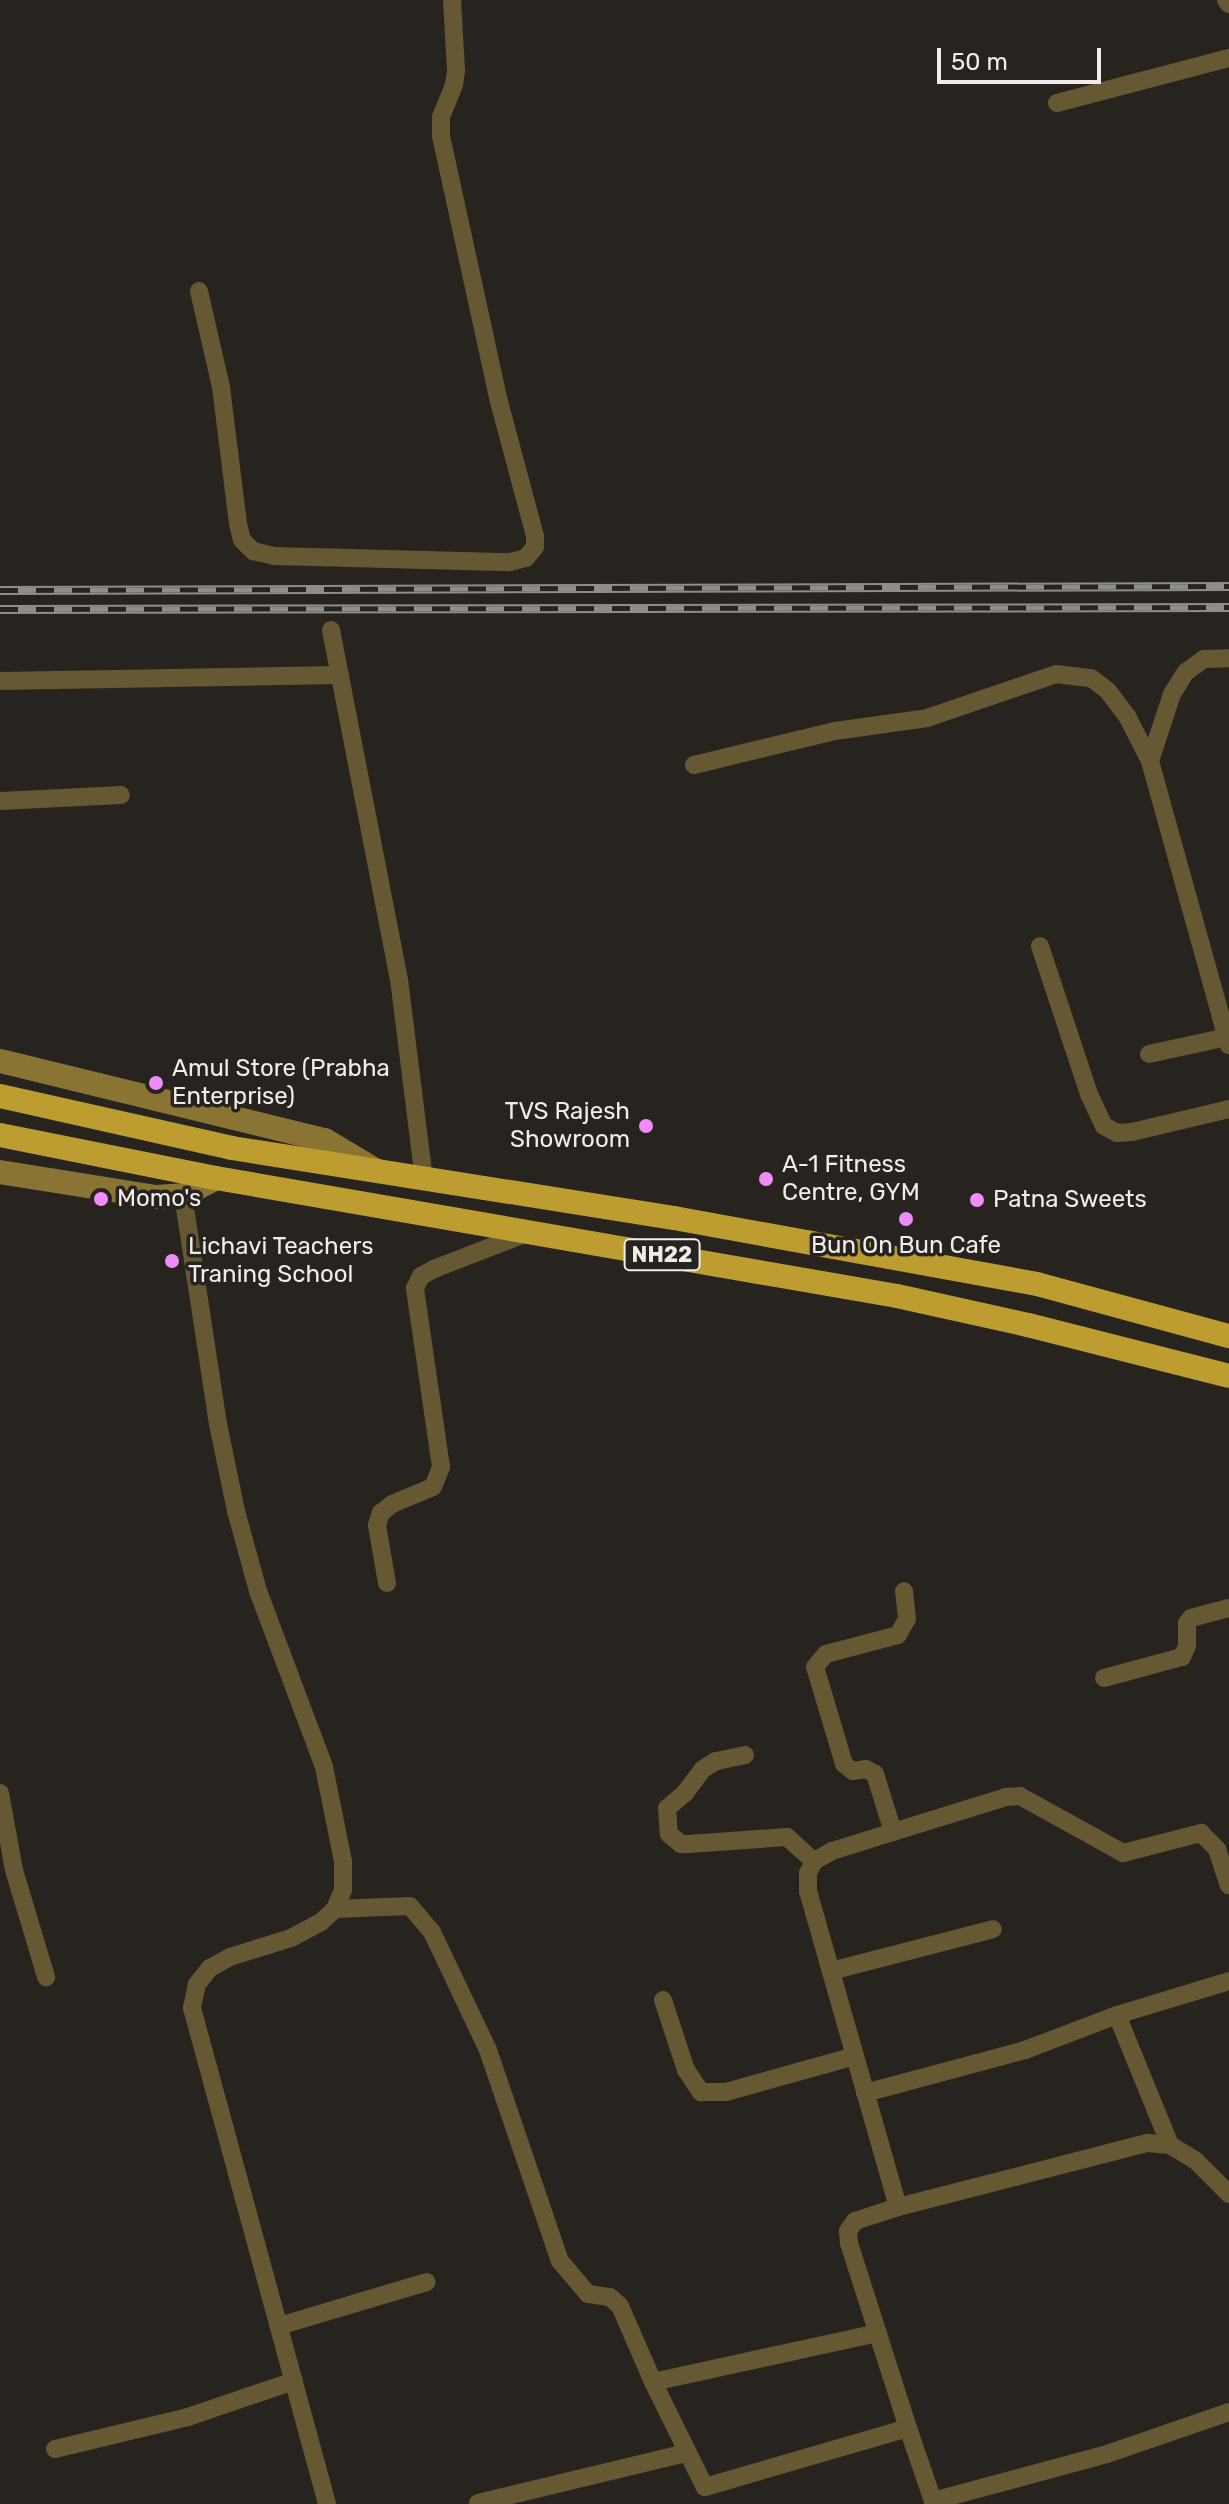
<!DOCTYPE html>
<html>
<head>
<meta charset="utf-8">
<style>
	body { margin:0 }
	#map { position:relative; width:1229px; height:2504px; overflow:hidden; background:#272420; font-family:Rubik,sans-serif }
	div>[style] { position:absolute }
	.street>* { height:18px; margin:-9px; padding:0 9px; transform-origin:9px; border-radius:9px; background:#655832 }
	.secondary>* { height:24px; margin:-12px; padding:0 12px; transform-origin:12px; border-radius:12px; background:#897434 }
	.highway>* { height:24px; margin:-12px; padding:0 12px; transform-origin:12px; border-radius:12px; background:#be9d30 }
	.rail>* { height:9px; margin-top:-4.5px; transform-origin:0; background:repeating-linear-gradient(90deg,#272420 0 18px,#8f8d89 0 36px); box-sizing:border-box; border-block:2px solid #8f8d89 }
	.dots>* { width:22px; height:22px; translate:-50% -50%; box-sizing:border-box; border:4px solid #272420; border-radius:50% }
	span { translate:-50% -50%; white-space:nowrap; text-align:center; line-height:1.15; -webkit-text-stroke:7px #272420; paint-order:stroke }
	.shield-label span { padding:2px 6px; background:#272420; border:2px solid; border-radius:6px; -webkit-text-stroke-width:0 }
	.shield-label { font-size:22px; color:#efedea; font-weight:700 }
	.poi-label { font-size:24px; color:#efedea }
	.left { translate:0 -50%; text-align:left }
	.right { translate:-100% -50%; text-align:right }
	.scale { position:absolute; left:937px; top:48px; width:164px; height:36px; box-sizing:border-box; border:4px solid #efedea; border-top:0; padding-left:10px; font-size:24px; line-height:28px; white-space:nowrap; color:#efedea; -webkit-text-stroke:6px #272420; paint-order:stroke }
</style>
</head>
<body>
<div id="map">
	<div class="street">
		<i style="left:1226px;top:0;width:5px;rotate:53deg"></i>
		<i style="left:1057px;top:103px;width:178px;rotate:-14.7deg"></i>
		<i style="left:199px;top:291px;width:98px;rotate:77.1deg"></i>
		<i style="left:221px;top:387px;width:138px;rotate:82.9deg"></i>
		<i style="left:238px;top:524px;width:16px;rotate:76deg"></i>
		<i style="left:242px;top:540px;width:16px;rotate:45deg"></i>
		<i style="left:253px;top:551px;width:22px;rotate:13deg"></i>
		<i style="left:274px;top:556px;width:236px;rotate:1.5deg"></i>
		<i style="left:510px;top:562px;width:16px;rotate:-14deg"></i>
		<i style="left:526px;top:558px;width:14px;rotate:-51deg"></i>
		<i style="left:535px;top:547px;width:11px;rotate:-90deg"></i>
		<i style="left:535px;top:536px;width:139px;rotate:-105deg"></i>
		<i style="left:499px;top:402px;width:272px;rotate:-102.3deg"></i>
		<i style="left:441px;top:136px;width:19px;rotate:-90deg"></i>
		<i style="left:441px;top:117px;width:35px;rotate:-68deg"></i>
		<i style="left:454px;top:85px;width:15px;rotate:-82deg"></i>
		<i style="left:456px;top:70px;width:70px;rotate:-93.3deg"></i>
		<i style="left:331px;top:630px;width:356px;rotate:79deg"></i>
		<i style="left:399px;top:979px;width:202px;rotate:82.9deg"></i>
		<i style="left:0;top:681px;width:340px;rotate:-1deg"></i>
		<i style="left:1150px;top:761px;width:71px;rotate:-71.8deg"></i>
		<i style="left:1172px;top:694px;width:26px;rotate:-58deg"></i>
		<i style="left:1186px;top:672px;width:22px;rotate:-36deg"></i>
		<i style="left:1204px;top:659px;width:25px;rotate:-2deg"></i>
		<i style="left:694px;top:765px;width:145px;rotate:-13.6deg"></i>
		<i style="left:835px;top:731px;width:93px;rotate:-8deg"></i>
		<i style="left:927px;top:718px;width:136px;rotate:-18.8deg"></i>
		<i style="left:1056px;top:674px;width:35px;rotate:7deg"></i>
		<i style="left:1091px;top:678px;width:21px;rotate:37deg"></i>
		<i style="left:1108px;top:691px;width:34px;rotate:53deg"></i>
		<i style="left:1128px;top:718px;width:48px;rotate:62.9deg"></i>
		<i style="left:1150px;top:761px;width:295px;rotate:74.5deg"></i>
		<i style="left:0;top:801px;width:121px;rotate:-2.8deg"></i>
		<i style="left:1040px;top:946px;width:156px;rotate:71.7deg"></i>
		<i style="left:1089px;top:1094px;width:35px;rotate:65deg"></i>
		<i style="left:1104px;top:1126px;width:15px;rotate:28deg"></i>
		<i style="left:1117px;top:1133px;width:15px;rotate:-4deg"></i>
		<i style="left:1132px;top:1132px;width:100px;rotate:-13.3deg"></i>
		<i style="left:1149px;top:1054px;width:80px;rotate:-12.3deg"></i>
		<i style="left:183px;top:1195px;width:232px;rotate:81.3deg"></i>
		<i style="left:218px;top:1424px;width:89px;rotate:78.3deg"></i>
		<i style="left:236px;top:1511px;width:83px;rotate:74.6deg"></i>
		<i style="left:258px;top:1591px;width:188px;rotate:69.4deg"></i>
		<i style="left:324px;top:1767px;width:96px;rotate:78.6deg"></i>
		<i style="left:343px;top:1861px;width:29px;rotate:90deg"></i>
		<i style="left:343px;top:1890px;width:21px;rotate:113deg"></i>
		<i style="left:335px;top:1909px;width:19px;rotate:137deg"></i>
		<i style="left:321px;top:1922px;width:34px;rotate:152deg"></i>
		<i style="left:291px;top:1938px;width:64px;rotate:162.7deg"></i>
		<i style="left:230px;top:1957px;width:23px;rotate:151deg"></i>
		<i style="left:210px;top:1968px;width:21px;rotate:129deg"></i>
		<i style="left:197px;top:1984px;width:25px;rotate:102deg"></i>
		<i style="left:192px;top:2008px;width:514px;rotate:74.77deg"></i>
		<i style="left:387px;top:1583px;width:59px;rotate:-99.8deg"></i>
		<i style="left:377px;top:1525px;width:13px;rotate:-72deg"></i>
		<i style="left:381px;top:1513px;width:14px;rotate:-39deg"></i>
		<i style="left:392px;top:1504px;width:44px;rotate:-22.5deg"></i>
		<i style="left:433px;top:1487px;width:22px;rotate:-68deg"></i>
		<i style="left:441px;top:1467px;width:181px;rotate:-98.3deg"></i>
		<i style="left:415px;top:1288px;width:13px;rotate:-63deg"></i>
		<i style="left:421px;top:1276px;width:15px;rotate:-28deg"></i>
		<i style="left:434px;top:1269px;width:100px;rotate:-21.2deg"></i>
		<i style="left:1104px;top:1678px;width:81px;rotate:-15.1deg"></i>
		<i style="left:1182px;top:1657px;width:12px;rotate:-66deg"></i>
		<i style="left:1187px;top:1646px;width:23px;rotate:-90deg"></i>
		<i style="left:1187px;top:1623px;width:6px;rotate:-51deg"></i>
		<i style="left:1191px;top:1618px;width:39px;rotate:-15deg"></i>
		<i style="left:745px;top:1755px;width:30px;rotate:168deg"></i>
		<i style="left:716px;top:1761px;width:15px;rotate:148deg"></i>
		<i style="left:703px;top:1769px;width:30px;rotate:127deg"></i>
		<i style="left:685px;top:1793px;width:23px;rotate:140deg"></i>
		<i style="left:667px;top:1808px;width:26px;rotate:86deg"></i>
		<i style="left:669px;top:1834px;width:16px;rotate:40deg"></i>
		<i style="left:681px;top:1844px;width:8px"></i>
		<i style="left:689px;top:1844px;width:98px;rotate:-4.1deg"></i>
		<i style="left:787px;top:1837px;width:36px;rotate:42deg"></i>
		<i style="left:0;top:1793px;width:78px;rotate:79.7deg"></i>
		<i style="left:14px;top:1870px;width:112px;rotate:73.3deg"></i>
		<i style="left:893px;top:1832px;width:61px;rotate:-107.2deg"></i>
		<i style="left:875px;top:1774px;width:10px;rotate:-151deg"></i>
		<i style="left:866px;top:1769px;width:13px;rotate:171deg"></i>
		<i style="left:853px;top:1771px;width:11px;rotate:-142deg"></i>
		<i style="left:844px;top:1764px;width:101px;rotate:-106.6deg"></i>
		<i style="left:815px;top:1667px;width:17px;rotate:-50deg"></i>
		<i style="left:826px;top:1654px;width:74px;rotate:-14.8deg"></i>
		<i style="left:898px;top:1635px;width:18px;rotate:-61deg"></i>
		<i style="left:907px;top:1619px;width:28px;rotate:-96deg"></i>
		<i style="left:335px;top:1909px;width:75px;rotate:-2.3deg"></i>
		<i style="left:410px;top:1906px;width:34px;rotate:50deg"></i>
		<i style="left:432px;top:1932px;width:131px;rotate:64.6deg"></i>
		<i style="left:488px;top:2050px;width:223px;rotate:71.2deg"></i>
		<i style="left:560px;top:2261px;width:43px;rotate:49.7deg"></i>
		<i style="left:588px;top:2294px;width:22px;rotate:8deg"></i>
		<i style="left:610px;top:2297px;width:13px;rotate:42deg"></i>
		<i style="left:620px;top:2306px;width:83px;rotate:66.5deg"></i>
		<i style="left:653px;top:2382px;width:117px;rotate:63.7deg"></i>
		<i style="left:705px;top:2487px;width:211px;rotate:-16.2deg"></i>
		<i style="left:908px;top:2428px;width:194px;rotate:-107.7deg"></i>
		<i style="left:849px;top:2243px;width:12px;rotate:-95deg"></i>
		<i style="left:848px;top:2231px;width:12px;rotate:-55deg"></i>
		<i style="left:855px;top:2221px;width:45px;rotate:-18deg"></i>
		<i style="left:898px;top:2207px;width:258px;rotate:-14.4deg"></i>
		<i style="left:1148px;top:2143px;width:22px;rotate:5deg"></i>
		<i style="left:1170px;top:2145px;width:29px;rotate:31deg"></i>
		<i style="left:1195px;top:2160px;width:48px;rotate:45deg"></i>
		<i style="left:831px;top:1971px;width:167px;rotate:-14.5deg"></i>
		<i style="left:663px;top:2000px;width:74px;rotate:71.8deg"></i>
		<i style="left:686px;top:2070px;width:27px;rotate:56deg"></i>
		<i style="left:701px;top:2092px;width:25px"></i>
		<i style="left:726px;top:2092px;width:134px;rotate:-15.6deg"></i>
		<i style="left:1117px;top:2015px;width:140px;rotate:67.8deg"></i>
		<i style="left:865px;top:2093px;width:166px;rotate:-15deg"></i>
		<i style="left:1025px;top:2050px;width:98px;rotate:-20.8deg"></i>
		<i style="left:1117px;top:2015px;width:117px;rotate:-16.9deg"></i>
		<i style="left:898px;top:2207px;width:328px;rotate:-105.9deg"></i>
		<i style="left:808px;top:1892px;width:19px;rotate:-90deg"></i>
		<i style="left:808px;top:1873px;width:13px;rotate:-63deg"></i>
		<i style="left:814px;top:1861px;width:21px;rotate:-29deg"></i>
		<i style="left:832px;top:1851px;width:64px;rotate:-17.3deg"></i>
		<i style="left:893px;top:1832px;width:118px;rotate:-17.2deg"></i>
		<i style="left:1006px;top:1797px;width:14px;rotate:-4deg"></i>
		<i style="left:1020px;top:1796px;width:118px;rotate:29deg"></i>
		<i style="left:1123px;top:1853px;width:81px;rotate:-14.4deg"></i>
		<i style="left:1201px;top:1833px;width:23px;rotate:45deg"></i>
		<i style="left:1217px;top:1849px;width:38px;rotate:72deg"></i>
		<i style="left:279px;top:2326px;width:154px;rotate:-16.6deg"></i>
		<i style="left:653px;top:2382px;width:230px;rotate:-12.3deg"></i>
		<i style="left:908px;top:2428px;width:77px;rotate:71.1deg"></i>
		<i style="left:933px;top:2501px;width:180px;rotate:-15.1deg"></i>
		<i style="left:1107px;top:2454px;width:129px;rotate:-19deg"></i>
		<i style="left:55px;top:2449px;width:137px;rotate:-13.5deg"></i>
		<i style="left:188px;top:2417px;width:112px;rotate:-18.8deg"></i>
		<i style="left:478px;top:2503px;width:215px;rotate:-13.5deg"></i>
	</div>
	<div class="secondary">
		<i style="left:0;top:1061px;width:334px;rotate:13.7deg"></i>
		<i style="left:325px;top:1140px;width:58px;rotate:31deg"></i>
		<i style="left:0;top:1172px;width:158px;rotate:9.1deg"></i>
		<i style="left:156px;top:1197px;width:27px;rotate:-4deg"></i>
		<i style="left:183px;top:1195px;width:37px;rotate:-27deg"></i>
	</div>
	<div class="highway">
		<i style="left:0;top:1096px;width:238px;rotate:12.6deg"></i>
		<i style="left:232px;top:1148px;width:448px;rotate:9deg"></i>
		<i style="left:674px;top:1218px;width:369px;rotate:10.3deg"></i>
		<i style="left:1037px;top:1284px;width:199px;rotate:15.2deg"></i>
		<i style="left:0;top:1135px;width:220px;rotate:11.3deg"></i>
		<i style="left:216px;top:1178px;width:691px;rotate:9.83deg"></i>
		<i style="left:897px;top:1296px;width:134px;rotate:12.5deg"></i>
		<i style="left:1028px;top:1325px;width:207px;rotate:14.2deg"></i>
	</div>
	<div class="rail">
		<i style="left:0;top:590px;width:1229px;rotate:-0.19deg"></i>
		<i style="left:0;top:609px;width:1229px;rotate:-0.09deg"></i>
	</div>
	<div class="dots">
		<i style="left:156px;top:1083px;background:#ee8cf8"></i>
		<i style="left:646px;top:1126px;background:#ee8cf8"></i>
		<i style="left:766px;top:1179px;background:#ee8cf8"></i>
		<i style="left:101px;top:1199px;background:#ee8cf8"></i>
		<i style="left:977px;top:1200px;background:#ee8cf8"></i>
		<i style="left:906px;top:1219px;background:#ee8cf8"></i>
		<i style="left:172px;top:1261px;background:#ee8cf8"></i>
	</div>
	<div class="shield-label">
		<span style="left:662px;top:1255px">NH22</span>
	</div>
	<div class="poi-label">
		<span class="left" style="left:172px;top:1083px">Amul Store (Prabha<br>Enterprise)</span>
		<span class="right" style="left:630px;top:1126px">TVS Rajesh<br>Showroom</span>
		<span class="left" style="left:782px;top:1179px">A-1 Fitness<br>Centre, GYM</span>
		<span class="left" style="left:117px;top:1199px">Momo's</span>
		<span class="left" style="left:993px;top:1200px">Patna Sweets</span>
		<span style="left:906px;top:1246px">Bun On Bun Cafe</span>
		<span class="left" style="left:188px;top:1261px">Lichavi Teachers<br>Traning School</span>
	</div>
	<div class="scale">50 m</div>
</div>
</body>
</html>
